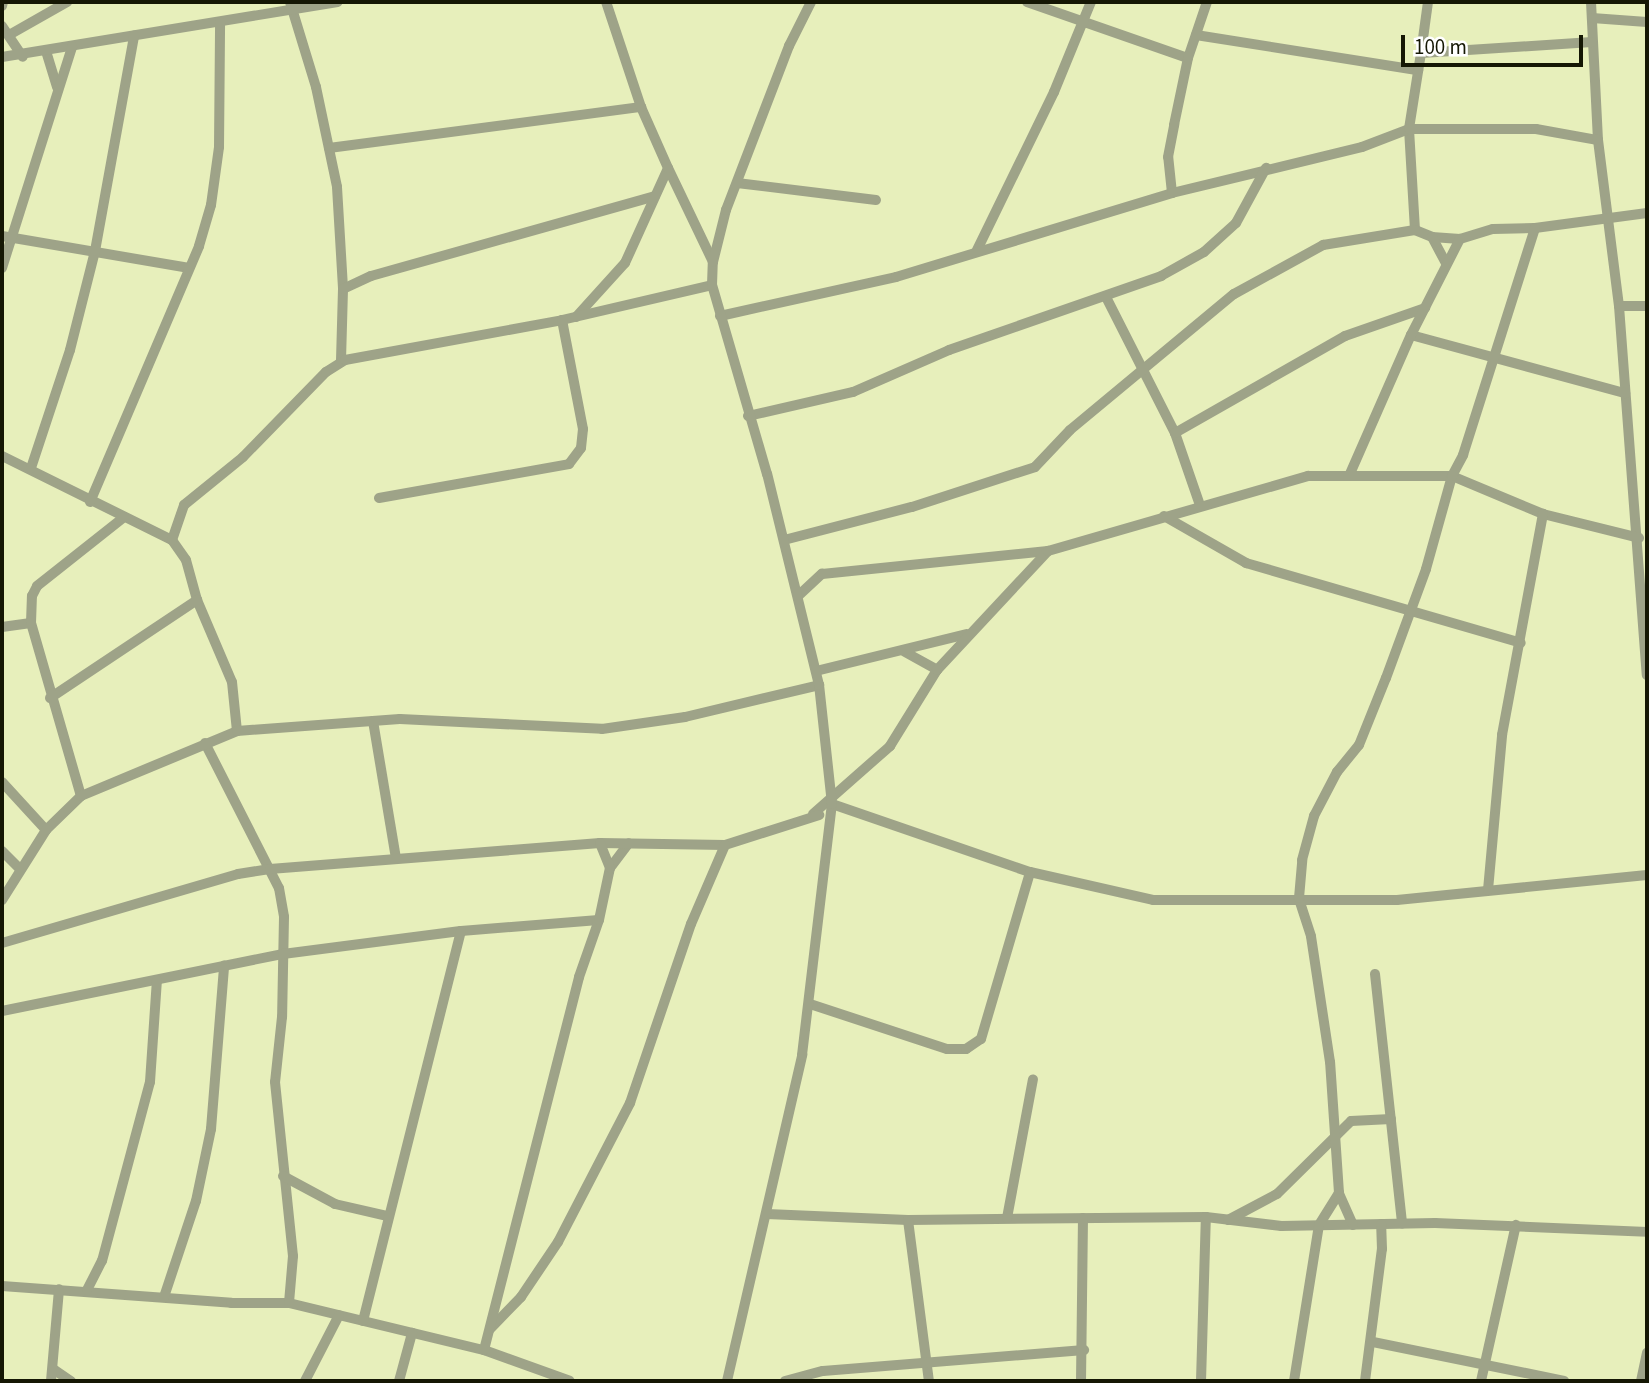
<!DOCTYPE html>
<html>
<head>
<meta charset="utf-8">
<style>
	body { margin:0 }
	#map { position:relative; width:1649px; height:1383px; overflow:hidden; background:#e7efbb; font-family:"Source Sans 3",sans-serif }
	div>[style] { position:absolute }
	.minor>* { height:10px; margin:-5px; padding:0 5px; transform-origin:5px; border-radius:5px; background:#9ea388 }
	span { translate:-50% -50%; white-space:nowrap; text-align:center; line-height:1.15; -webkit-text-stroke:5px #fff; paint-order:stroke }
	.frame { position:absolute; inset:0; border:4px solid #151704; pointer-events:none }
	.scale { position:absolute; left:1401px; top:35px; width:182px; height:32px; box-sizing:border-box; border:4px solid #151704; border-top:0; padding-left:9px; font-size:21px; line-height:24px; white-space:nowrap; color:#151704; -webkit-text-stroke:5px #fff; paint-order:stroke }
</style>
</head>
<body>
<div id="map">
	<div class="minor">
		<i style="left:290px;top:2px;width:89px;rotate:73deg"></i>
		<i style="left:316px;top:87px;width:102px;rotate:78.1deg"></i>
		<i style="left:337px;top:187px;width:102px;rotate:86.6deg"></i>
		<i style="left:343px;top:289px;width:73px;rotate:91.6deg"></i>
		<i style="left:1027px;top:2px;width:170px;rotate:19.2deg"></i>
		<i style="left:1591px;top:2px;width:138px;rotate:87.1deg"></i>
		<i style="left:1598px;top:140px;width:167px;rotate:82.8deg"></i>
		<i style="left:1619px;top:306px;width:370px;rotate:85.7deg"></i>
		<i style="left:2px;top:6px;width:4px;rotate:-76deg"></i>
		<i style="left:1592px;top:18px;width:55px;rotate:4.2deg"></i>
		<i style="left:2px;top:26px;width:37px;rotate:56deg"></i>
		<i style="left:9px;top:35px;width:67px;rotate:-29.6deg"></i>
		<i style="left:1196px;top:35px;width:225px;rotate:9deg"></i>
		<i style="left:1592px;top:42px;width:171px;rotate:176.3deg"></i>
		<i style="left:1421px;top:53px;width:77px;rotate:99deg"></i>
		<i style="left:1409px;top:129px;width:101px;rotate:86.6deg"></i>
		<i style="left:1415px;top:230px;width:18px;rotate:22deg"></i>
		<i style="left:1432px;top:237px;width:28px;rotate:4deg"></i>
		<i style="left:1460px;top:239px;width:34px;rotate:-17deg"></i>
		<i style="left:1493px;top:229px;width:42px;rotate:-1.4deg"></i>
		<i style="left:1535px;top:228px;width:113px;rotate:-7.6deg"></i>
		<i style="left:46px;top:51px;width:38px;rotate:73deg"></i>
		<i style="left:1421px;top:53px;width:51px;rotate:-82.2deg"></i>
		<i style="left:2px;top:57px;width:340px;rotate:-9.3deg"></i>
		<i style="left:329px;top:148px;width:315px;rotate:-7.5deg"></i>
		<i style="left:668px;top:168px;width:104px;rotate:64.4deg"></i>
		<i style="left:737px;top:183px;width:140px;rotate:7deg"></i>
		<i style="left:1172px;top:193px;width:36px;rotate:-96deg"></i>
		<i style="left:1168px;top:157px;width:33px;rotate:-79deg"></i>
		<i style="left:1174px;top:125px;width:68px;rotate:-78.2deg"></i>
		<i style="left:1188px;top:58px;width:59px;rotate:-71.3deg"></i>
		<i style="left:2px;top:236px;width:190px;rotate:9.7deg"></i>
		<i style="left:1432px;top:237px;width:30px;rotate:62deg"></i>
		<i style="left:977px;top:250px;width:176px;rotate:-64deg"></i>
		<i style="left:1054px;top:92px;width:97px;rotate:-67.7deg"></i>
		<i style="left:2px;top:268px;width:232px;rotate:-72.4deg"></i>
		<i style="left:343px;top:289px;width:31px;rotate:-25deg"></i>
		<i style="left:371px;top:276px;width:295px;rotate:-15.7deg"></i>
		<i style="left:1106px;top:297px;width:153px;rotate:63.1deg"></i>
		<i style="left:1175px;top:433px;width:76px;rotate:70.9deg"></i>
		<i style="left:1619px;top:306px;width:28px"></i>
		<i style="left:720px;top:316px;width:180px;rotate:-12.5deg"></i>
		<i style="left:896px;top:277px;width:288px;rotate:-16.9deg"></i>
		<i style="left:1172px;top:193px;width:195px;rotate:-13.6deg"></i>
		<i style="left:1362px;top:147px;width:50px;rotate:-21deg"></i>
		<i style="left:1409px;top:129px;width:127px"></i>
		<i style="left:1536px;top:129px;width:63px;rotate:10.1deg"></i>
		<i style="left:576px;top:317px;width:73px;rotate:-47.8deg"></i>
		<i style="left:625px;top:263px;width:104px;rotate:-65.6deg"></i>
		<i style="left:668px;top:168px;width:67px;rotate:-113.9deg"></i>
		<i style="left:641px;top:107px;width:111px;rotate:-108.4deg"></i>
		<i style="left:1411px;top:335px;width:222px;rotate:15.2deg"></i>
		<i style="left:748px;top:416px;width:108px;rotate:-12.9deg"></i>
		<i style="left:853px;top:392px;width:105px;rotate:-23.6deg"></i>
		<i style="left:949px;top:350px;width:225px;rotate:-19.2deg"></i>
		<i style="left:1161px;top:276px;width:49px;rotate:-29.2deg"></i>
		<i style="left:1204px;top:252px;width:43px;rotate:-42.2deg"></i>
		<i style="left:1236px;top:223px;width:63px;rotate:-61.4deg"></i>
		<i style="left:1175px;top:433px;width:196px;rotate:-29.7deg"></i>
		<i style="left:1345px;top:336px;width:85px;rotate:-19.3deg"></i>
		<i style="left:2px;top:456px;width:190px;rotate:26.3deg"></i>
		<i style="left:172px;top:540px;width:24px;rotate:55deg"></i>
		<i style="left:186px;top:560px;width:41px;rotate:74.6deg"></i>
		<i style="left:197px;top:600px;width:89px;rotate:66.9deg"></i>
		<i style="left:232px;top:682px;width:49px;rotate:84.2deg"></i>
		<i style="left:31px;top:468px;width:124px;rotate:-71.7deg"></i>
		<i style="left:70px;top:350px;width:102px;rotate:-75.8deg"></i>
		<i style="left:95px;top:251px;width:219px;rotate:-79.7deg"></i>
		<i style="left:1349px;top:476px;width:154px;rotate:-66.3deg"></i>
		<i style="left:1411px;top:335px;width:108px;rotate:-63deg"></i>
		<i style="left:379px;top:498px;width:193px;rotate:-10.1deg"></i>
		<i style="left:569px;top:464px;width:20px;rotate:-53deg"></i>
		<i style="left:581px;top:448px;width:19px;rotate:-84deg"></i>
		<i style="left:583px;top:429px;width:111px;rotate:-100.9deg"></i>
		<i style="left:90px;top:502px;width:278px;rotate:-66.9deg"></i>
		<i style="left:199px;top:246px;width:43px;rotate:-73.7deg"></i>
		<i style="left:211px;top:205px;width:59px;rotate:-82.1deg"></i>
		<i style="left:219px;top:147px;width:125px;rotate:-89.5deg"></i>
		<i style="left:1164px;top:516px;width:95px;rotate:29.8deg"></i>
		<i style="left:1246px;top:563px;width:286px;rotate:16.2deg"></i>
		<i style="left:172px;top:540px;width:37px;rotate:-71deg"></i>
		<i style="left:184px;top:505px;width:76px;rotate:-39.1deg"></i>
		<i style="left:243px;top:457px;width:119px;rotate:-45.7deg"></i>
		<i style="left:326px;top:372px;width:22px;rotate:-32deg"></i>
		<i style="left:345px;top:360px;width:221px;rotate:-10.4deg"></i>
		<i style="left:562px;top:320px;width:154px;rotate:-13.1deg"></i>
		<i style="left:784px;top:540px;width:132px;rotate:-14.5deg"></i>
		<i style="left:912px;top:507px;width:129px;rotate:-18deg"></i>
		<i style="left:1035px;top:467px;width:51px;rotate:-46.6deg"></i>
		<i style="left:1070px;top:430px;width:213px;rotate:-39.7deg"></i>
		<i style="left:1234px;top:294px;width:102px;rotate:-28.8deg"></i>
		<i style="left:1323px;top:245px;width:93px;rotate:-9.3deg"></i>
		<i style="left:798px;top:596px;width:33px;rotate:-43deg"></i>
		<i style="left:822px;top:574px;width:227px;rotate:-5.8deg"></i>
		<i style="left:2px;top:627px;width:29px;rotate:-8deg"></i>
		<i style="left:905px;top:652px;width:37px;rotate:29deg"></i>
		<i style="left:816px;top:671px;width:155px;rotate:-13.8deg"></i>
		<i style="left:50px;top:698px;width:177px;rotate:-33.7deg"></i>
		<i style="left:373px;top:721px;width:139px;rotate:80.5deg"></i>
		<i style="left:205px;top:743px;width:163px;rotate:63deg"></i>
		<i style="left:279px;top:888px;width:29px;rotate:80deg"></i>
		<i style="left:284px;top:917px;width:100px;rotate:91.1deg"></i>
		<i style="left:282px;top:1017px;width:65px;rotate:96.1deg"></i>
		<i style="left:275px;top:1082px;width:175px;rotate:84.1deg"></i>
		<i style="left:293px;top:1256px;width:47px;rotate:94.9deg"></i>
		<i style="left:2px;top:782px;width:65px;rotate:47.5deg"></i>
		<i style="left:81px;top:796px;width:180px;rotate:-106.1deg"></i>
		<i style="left:31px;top:623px;width:27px;rotate:-88deg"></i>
		<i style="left:32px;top:596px;width:11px;rotate:-63deg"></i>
		<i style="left:37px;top:586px;width:111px;rotate:-38.4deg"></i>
		<i style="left:832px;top:804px;width:209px;rotate:19deg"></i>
		<i style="left:1030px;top:872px;width:126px;rotate:12.8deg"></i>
		<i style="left:1153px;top:900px;width:244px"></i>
		<i style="left:1397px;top:900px;width:251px;rotate:-5.7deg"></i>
		<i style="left:813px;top:814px;width:103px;rotate:-41.4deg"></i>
		<i style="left:890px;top:746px;width:89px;rotate:-58.3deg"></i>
		<i style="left:937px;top:670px;width:163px;rotate:-47deg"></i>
		<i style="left:1048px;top:551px;width:271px;rotate:-16.1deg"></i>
		<i style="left:1308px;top:476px;width:144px"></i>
		<i style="left:1452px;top:476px;width:99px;rotate:22.7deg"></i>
		<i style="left:1543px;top:514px;width:99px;rotate:14deg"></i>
		<i style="left:2px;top:851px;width:24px;rotate:45deg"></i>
		<i style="left:610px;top:868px;width:31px;rotate:-53deg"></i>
		<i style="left:1488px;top:890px;width:156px;rotate:-84.8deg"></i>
		<i style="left:1502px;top:735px;width:225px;rotate:-79.5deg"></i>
		<i style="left:2px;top:900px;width:83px;rotate:-57.8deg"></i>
		<i style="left:46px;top:830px;width:49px;rotate:-44.2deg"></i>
		<i style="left:81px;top:796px;width:169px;rotate:-22.6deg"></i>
		<i style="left:237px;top:731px;width:163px;rotate:-4.2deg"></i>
		<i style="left:400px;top:719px;width:202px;rotate:2.8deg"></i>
		<i style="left:602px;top:729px;width:84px;rotate:-8.2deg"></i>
		<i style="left:685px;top:717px;width:138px;rotate:-13.4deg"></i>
		<i style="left:2px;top:943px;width:246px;rotate:-16.3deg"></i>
		<i style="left:238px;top:874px;width:32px;rotate:-9deg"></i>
		<i style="left:270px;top:869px;width:331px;rotate:-4.5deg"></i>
		<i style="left:600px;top:843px;width:125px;rotate:0.9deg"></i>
		<i style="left:725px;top:845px;width:99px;rotate:-17.7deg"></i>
		<i style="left:1375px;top:974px;width:251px;rotate:83.8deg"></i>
		<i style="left:810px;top:1004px;width:144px;rotate:18.2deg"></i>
		<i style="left:947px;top:1049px;width:19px"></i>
		<i style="left:966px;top:1049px;width:18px;rotate:-34deg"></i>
		<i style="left:981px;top:1039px;width:174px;rotate:-73.6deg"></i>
		<i style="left:2px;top:1011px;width:287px;rotate:-11.5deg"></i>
		<i style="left:283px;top:954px;width:179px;rotate:-7.4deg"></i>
		<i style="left:461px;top:931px;width:138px;rotate:-4.6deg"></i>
		<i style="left:283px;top:1176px;width:59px;rotate:28.3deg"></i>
		<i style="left:335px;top:1204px;width:53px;rotate:13deg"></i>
		<i style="left:767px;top:1214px;width:141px;rotate:2.4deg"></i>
		<i style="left:908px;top:1220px;width:298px;rotate:-0.6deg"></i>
		<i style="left:1206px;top:1217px;width:76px;rotate:6.8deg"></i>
		<i style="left:1281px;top:1226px;width:154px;rotate:-1.1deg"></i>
		<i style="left:1435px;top:1223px;width:212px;rotate:2.4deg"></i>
		<i style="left:1007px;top:1218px;width:141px;rotate:-79.4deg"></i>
		<i style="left:908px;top:1220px;width:162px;rotate:82.6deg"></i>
		<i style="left:1228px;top:1220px;width:55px;rotate:-28deg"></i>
		<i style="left:1277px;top:1194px;width:104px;rotate:-44.6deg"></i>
		<i style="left:1351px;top:1121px;width:40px;rotate:-2.9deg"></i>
		<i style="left:1353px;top:1225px;width:35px;rotate:-114deg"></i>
		<i style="left:1339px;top:1193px;width:131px;rotate:-93.9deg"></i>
		<i style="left:1330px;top:1062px;width:127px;rotate:-98.6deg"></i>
		<i style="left:1311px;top:936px;width:40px;rotate:-108deg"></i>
		<i style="left:1299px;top:898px;width:38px;rotate:-85deg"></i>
		<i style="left:1302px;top:860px;width:46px;rotate:-74.7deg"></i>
		<i style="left:1314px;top:816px;width:50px;rotate:-62.4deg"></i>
		<i style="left:1337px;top:772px;width:35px;rotate:-51deg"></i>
		<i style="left:1359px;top:745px;width:72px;rotate:-68.1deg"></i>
		<i style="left:1386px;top:678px;width:116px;rotate:-69.8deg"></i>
		<i style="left:1426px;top:569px;width:97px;rotate:-74.4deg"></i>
		<i style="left:1452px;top:476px;width:24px;rotate:-62deg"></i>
		<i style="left:1463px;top:455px;width:238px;rotate:-72.4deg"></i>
		<i style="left:2px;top:1286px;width:230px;rotate:4.2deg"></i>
		<i style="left:231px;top:1303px;width:58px"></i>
		<i style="left:289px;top:1303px;width:201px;rotate:13.6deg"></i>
		<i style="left:484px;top:1350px;width:91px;rotate:19.8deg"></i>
		<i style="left:87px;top:1290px;width:33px;rotate:-63deg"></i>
		<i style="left:102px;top:1261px;width:185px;rotate:-75deg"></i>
		<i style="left:150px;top:1082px;width:102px;rotate:-86.1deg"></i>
		<i style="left:164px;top:1297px;width:101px;rotate:-71.6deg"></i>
		<i style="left:196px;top:1201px;width:74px;rotate:-78.2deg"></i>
		<i style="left:211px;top:1129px;width:164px;rotate:-85.4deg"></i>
		<i style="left:363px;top:1321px;width:402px;rotate:-75.9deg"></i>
		<i style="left:490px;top:1329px;width:45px;rotate:-45.9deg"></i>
		<i style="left:521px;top:1297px;width:66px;rotate:-56.1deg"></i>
		<i style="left:558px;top:1242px;width:157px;rotate:-62.6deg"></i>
		<i style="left:630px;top:1103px;width:189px;rotate:-71.2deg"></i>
		<i style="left:691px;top:924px;width:86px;rotate:-66.7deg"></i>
		<i style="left:1373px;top:1342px;width:195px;rotate:11.5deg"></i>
		<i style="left:484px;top:1350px;width:385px;rotate:-75.7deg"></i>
		<i style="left:579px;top:977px;width:60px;rotate:-70.7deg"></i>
		<i style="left:599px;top:920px;width:53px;rotate:-78.1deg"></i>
		<i style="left:610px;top:868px;width:27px;rotate:-112deg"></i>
		<i style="left:53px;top:1369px;width:22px;rotate:34deg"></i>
		<i style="left:51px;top:1381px;width:92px;rotate:-85deg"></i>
		<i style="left:305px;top:1381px;width:74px;rotate:-62.7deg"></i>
		<i style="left:399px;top:1381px;width:50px;rotate:-74.8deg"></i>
		<i style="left:727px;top:1381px;width:335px;rotate:-77deg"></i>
		<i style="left:802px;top:1055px;width:253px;rotate:-83.2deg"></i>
		<i style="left:832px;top:804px;width:120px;rotate:-96.2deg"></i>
		<i style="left:819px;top:685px;width:217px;rotate:-103.8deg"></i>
		<i style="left:767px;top:474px;width:197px;rotate:-106.2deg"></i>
		<i style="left:712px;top:285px;width:23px;rotate:-88deg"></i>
		<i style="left:713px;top:262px;width:54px;rotate:-76deg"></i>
		<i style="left:726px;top:210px;width:176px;rotate:-69deg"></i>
		<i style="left:789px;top:46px;width:49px;rotate:-63.4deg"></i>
		<i style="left:785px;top:1381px;width:39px;rotate:-15deg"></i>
		<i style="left:823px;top:1371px;width:262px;rotate:-4.6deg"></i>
		<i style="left:1081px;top:1381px;width:163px;rotate:-89.3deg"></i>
		<i style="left:1201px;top:1381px;width:164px;rotate:-88.3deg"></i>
		<i style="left:1294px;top:1381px;width:158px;rotate:-80.9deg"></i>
		<i style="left:1319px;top:1225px;width:38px;rotate:-58deg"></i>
		<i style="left:1365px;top:1381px;width:133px;rotate:-82.7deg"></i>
		<i style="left:1382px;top:1249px;width:25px;rotate:-92deg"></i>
		<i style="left:1481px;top:1381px;width:160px;rotate:-77.4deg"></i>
		<i style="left:1641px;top:1381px;width:29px;rotate:-78deg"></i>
	</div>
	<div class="frame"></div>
	<div class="scale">100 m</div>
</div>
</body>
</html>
